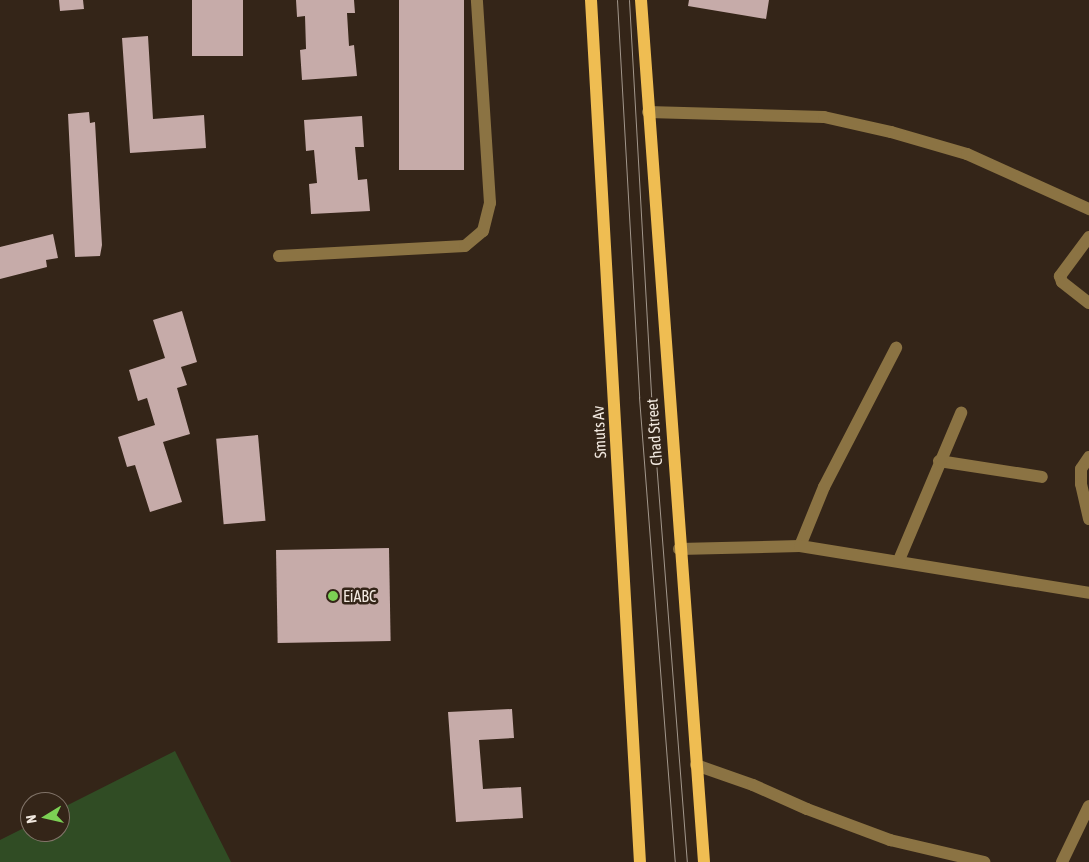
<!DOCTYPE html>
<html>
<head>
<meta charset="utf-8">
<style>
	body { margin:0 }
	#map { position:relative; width:1089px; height:862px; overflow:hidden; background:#342518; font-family:"Asap Condensed",sans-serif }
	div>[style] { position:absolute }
	.green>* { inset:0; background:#304c24 }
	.building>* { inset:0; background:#c6aba9; transform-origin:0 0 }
	.minor>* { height:12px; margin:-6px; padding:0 6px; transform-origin:6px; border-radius:6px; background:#8b7343 }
	.major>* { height:12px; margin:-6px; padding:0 6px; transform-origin:6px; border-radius:6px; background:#efbd52 }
	.tram>* { height:1px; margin:-0.5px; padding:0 0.5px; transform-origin:0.5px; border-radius:0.5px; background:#a2978c }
	.dots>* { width:14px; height:14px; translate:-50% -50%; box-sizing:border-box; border:2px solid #342518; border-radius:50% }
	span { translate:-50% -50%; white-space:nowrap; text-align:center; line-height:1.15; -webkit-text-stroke:5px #342518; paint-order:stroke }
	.street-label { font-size:16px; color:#f1e8df }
	.poi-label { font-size:16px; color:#f1e8df }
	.left { translate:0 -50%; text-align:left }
	.north { position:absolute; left:20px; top:792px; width:50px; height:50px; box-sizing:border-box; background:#342518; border:1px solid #807368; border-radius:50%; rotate:261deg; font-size:14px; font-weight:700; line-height:20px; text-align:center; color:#f1e8df }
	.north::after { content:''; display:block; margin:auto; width:18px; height:22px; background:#7cd154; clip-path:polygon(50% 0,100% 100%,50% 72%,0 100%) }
</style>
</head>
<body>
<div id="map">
	<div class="green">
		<i style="clip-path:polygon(175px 751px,231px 862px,0 862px,0 840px,30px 825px,30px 832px,60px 832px,60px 809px)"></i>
	</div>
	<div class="building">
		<i style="clip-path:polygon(59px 0,83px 0,84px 9px,60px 11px)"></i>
		<i style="left:192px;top:0;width:51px;height:56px"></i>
		<i style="clip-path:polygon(296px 0,354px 0,355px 13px,347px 13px,349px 46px,354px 45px,357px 76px,302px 80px,300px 50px,306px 49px,305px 16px,297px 17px)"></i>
		<i style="left:399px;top:0;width:65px;height:170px"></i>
		<i style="clip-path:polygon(689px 0,769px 0,766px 19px,688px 6px)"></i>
		<i style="clip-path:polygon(148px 36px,153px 119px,204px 115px,206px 148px,130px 153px,122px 38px)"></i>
		<i style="clip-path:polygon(89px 112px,90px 123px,95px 122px,102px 245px,100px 256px,75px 257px,68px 114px)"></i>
		<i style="clip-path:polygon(362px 116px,364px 147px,355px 147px,358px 180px,367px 179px,370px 211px,311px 214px,309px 184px,317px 183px,314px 150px,306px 151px,304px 120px)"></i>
		<i style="clip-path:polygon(53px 234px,58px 258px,46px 260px,47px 267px,0 279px,0 247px)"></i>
		<i style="clip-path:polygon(182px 311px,197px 362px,181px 367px,187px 385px,177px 388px,190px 434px,163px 442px,182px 502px,150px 512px,135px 465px,127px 467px,118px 437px,155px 425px,147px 398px,138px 401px,129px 370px,165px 358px,153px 320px)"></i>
		<i style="left:258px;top:435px;width:86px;height:42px;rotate:85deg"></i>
		<i style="left:389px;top:548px;width:93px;height:113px;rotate:89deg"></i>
		<i style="clip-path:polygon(512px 709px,514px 738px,479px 740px,483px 789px,521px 787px,523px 818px,456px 822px,448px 712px)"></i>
	</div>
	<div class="minor">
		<i style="left:648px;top:112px;width:176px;rotate:1.6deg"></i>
		<i style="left:824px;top:117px;width:69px;rotate:12.6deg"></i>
		<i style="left:891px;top:132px;width:79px;rotate:16.1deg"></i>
		<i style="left:967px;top:154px;width:134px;rotate:24.3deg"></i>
		<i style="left:1089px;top:237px;width:49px;rotate:126.6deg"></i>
		<i style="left:1060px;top:276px;width:6px;rotate:72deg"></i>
		<i style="left:1062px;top:282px;width:34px;rotate:38deg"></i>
		<i style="left:279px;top:256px;width:186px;rotate:-3.1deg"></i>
		<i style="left:465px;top:246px;width:23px;rotate:-40deg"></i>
		<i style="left:483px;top:231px;width:29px;rotate:-76deg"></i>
		<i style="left:490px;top:203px;width:203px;rotate:-93.7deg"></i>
		<i style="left:1089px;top:457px;width:14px;rotate:124deg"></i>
		<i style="left:1081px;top:469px;width:15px;rotate:90deg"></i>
		<i style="left:1081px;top:484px;width:36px;rotate:77deg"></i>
		<i style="left:939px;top:461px;width:104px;rotate:8.8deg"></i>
		<i style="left:800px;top:546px;width:64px;rotate:-67.9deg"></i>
		<i style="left:824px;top:487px;width:157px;rotate:-62.6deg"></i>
		<i style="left:679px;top:549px;width:121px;rotate:-1.4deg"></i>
		<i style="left:800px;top:546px;width:293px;rotate:9.2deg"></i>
		<i style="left:899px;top:560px;width:160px;rotate:-67.1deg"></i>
		<i style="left:696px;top:765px;width:60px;rotate:19.3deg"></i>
		<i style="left:753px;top:785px;width:59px;rotate:24deg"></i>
		<i style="left:807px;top:809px;width:89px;rotate:20.5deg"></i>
		<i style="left:890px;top:840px;width:97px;rotate:13.2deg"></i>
		<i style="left:1062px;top:862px;width:62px;rotate:-64.3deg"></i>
	</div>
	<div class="major">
		<i style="left:591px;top:0;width:863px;rotate:86.75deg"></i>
		<i style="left:641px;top:0;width:864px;rotate:85.82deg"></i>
	</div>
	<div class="tram">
		<i style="left:617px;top:0;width:398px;rotate:86.8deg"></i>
		<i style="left:639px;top:397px;width:466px;rotate:85.6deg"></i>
		<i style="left:629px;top:0;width:397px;rotate:86.8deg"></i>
		<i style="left:651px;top:396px;width:467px;rotate:85.6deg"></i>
	</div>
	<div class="dots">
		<i style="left:333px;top:596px;background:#7cd154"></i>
	</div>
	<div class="street-label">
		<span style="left:599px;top:432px;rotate:-93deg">Smuts Av</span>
		<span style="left:654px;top:432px;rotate:-94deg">Chad Street</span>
	</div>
	<div class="poi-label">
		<span class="left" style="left:343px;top:596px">EiABC</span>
	</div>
	<div class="north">N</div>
</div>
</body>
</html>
